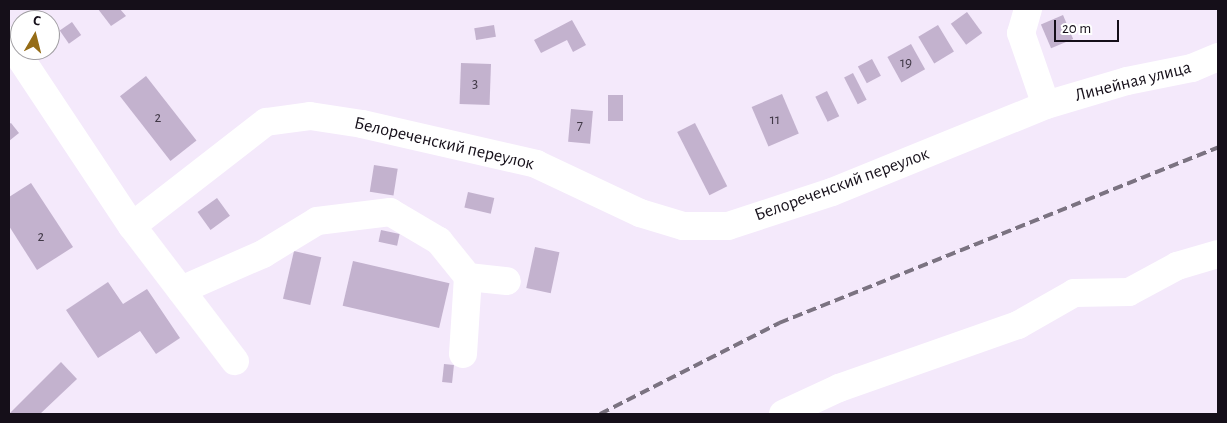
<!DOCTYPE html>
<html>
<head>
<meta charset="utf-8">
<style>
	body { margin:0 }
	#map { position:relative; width:1227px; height:423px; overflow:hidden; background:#f4e9fb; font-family:"Alegreya Sans",sans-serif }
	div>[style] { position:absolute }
	.building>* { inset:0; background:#c3b2ce; transform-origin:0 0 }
	.minor>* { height:28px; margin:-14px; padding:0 14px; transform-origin:14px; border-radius:14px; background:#fff }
	.rail>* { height:4px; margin-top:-2px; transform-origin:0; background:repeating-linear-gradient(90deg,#7b7381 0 10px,transparent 0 15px) }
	span { translate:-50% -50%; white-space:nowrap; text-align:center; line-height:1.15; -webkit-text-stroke:4.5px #fff; paint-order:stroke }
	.number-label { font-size:15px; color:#403846 }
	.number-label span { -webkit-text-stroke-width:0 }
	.street-label { font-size:18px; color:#150f19 }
	.frame { position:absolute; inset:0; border:10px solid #150f19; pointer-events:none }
	.north { position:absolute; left:10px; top:10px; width:50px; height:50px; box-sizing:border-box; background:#fff; border:1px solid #a19fa3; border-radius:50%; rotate:8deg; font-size:14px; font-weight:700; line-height:20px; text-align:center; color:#150f19 }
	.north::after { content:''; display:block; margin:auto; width:18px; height:22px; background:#956c16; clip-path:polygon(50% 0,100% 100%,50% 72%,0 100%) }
	.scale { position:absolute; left:1054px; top:20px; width:65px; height:22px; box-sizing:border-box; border:2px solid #150f19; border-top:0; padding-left:6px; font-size:15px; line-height:18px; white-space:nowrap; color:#150f19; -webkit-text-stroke:4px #fff; paint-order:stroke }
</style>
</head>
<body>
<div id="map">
	<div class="building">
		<i style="clip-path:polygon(98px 9px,120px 9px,126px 16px,111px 26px)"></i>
		<i style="left:967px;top:12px;width:26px;height:20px;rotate:54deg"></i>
		<i style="left:1063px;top:15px;width:26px;height:24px;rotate:67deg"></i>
		<i style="clip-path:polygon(572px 20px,586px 45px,573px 52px,567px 40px,541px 53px,534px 40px)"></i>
		<i style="left:72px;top:22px;width:16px;height:15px;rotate:55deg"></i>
		<i style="left:494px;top:25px;width:12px;height:20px;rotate:81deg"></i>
		<i style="left:938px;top:25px;width:31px;height:23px;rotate:59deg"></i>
		<i style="left:911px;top:44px;width:29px;height:27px;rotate:61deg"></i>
		<i style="left:872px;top:59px;width:19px;height:16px;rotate:62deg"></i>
		<i style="left:461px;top:63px;width:30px;height:41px;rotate:2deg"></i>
		<i style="left:853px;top:73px;width:30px;height:10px;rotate:63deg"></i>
		<i style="left:146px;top:76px;width:82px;height:33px;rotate:52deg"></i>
		<i style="left:827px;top:91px;width:28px;height:13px;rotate:64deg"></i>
		<i style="left:782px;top:94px;width:43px;height:33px;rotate:67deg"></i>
		<i style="left:623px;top:95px;width:26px;height:15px;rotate:90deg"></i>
		<i style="left:571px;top:109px;width:22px;height:33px;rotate:5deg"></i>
		<i style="clip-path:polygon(11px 123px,19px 133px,9px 141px,9px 124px)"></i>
		<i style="left:695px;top:123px;width:71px;height:20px;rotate:63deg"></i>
		<i style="left:374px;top:165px;width:24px;height:27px;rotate:9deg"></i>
		<i style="clip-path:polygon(31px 183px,73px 247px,37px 270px,9px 226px,9px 197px)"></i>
		<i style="left:468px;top:192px;width:27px;height:16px;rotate:13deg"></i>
		<i style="left:217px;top:198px;width:22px;height:24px;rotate:54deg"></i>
		<i style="left:381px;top:230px;width:19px;height:12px;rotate:12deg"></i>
		<i style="left:535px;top:247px;width:25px;height:42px;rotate:12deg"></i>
		<i style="left:294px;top:251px;width:28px;height:49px;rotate:13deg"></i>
		<i style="left:353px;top:261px;width:99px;height:46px;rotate:13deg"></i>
		<i style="clip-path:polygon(108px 282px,123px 304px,147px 289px,180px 338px,156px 354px,140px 331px,98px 358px,66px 310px)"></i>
		<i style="clip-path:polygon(61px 362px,77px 379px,40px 414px,9px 414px)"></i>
		<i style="left:444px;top:364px;width:10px;height:18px;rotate:6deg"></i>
	</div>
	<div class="minor">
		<i style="left:1028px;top:9px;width:25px;rotate:106deg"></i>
		<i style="left:1021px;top:33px;width:76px;rotate:70.9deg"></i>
		<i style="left:9px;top:41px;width:222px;rotate:56.4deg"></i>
		<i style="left:132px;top:226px;width:170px;rotate:52.7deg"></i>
		<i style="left:132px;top:226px;width:170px;rotate:-37.8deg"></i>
		<i style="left:266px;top:122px;width:44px;rotate:-7.8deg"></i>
		<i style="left:310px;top:116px;width:53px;rotate:8.7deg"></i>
		<i style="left:362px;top:124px;width:179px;rotate:12.9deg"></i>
		<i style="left:536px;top:164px;width:115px;rotate:25.2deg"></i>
		<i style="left:640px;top:213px;width:45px;rotate:16.8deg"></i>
		<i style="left:683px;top:226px;width:45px"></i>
		<i style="left:728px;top:226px;width:109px;rotate:-18.1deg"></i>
		<i style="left:832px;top:192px;width:231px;rotate:-22.1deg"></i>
		<i style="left:1046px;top:105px;width:84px;rotate:-16.5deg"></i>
		<i style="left:1127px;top:81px;width:66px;rotate:-11.3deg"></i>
		<i style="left:1192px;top:68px;width:28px;rotate:-23deg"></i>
		<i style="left:181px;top:290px;width:90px;rotate:-23.7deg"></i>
		<i style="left:263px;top:254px;width:63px;rotate:-31.4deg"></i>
		<i style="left:317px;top:221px;width:74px;rotate:-7deg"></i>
		<i style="left:390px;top:212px;width:57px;rotate:30.6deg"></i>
		<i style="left:439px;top:241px;width:46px;rotate:51.1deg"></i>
		<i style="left:468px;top:277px;width:39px;rotate:6deg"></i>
		<i style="left:463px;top:354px;width:77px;rotate:-86.3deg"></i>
		<i style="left:783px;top:414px;width:62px;rotate:-24.9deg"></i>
		<i style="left:839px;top:388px;width:190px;rotate:-19.4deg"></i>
		<i style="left:1018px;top:325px;width:64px;rotate:-29.7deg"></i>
		<i style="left:1074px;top:293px;width:55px;rotate:-1deg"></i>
		<i style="left:1129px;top:292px;width:55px;rotate:-28.4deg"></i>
		<i style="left:1177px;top:266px;width:43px;rotate:-16.3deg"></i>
	</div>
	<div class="rail">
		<i style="left:600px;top:414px;width:201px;rotate:-26.9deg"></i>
		<i style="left:779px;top:323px;width:473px;rotate:-21.8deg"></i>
	</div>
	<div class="number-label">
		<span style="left:906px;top:63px">19</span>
		<span style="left:475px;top:84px">3</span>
		<span style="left:158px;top:118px">2</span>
		<span style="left:775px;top:120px">11</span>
		<span style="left:580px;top:126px">7</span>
		<span style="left:41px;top:237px">2</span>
	</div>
	<div class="street-label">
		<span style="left:1133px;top:82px;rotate:-14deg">Линейная улица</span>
		<span style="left:444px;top:144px;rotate:13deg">Белореченский переулок</span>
		<span style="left:842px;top:185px;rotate:-20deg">Белореченский переулок</span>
	</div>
	<div class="frame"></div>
	<div class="north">С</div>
	<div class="scale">20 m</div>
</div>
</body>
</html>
